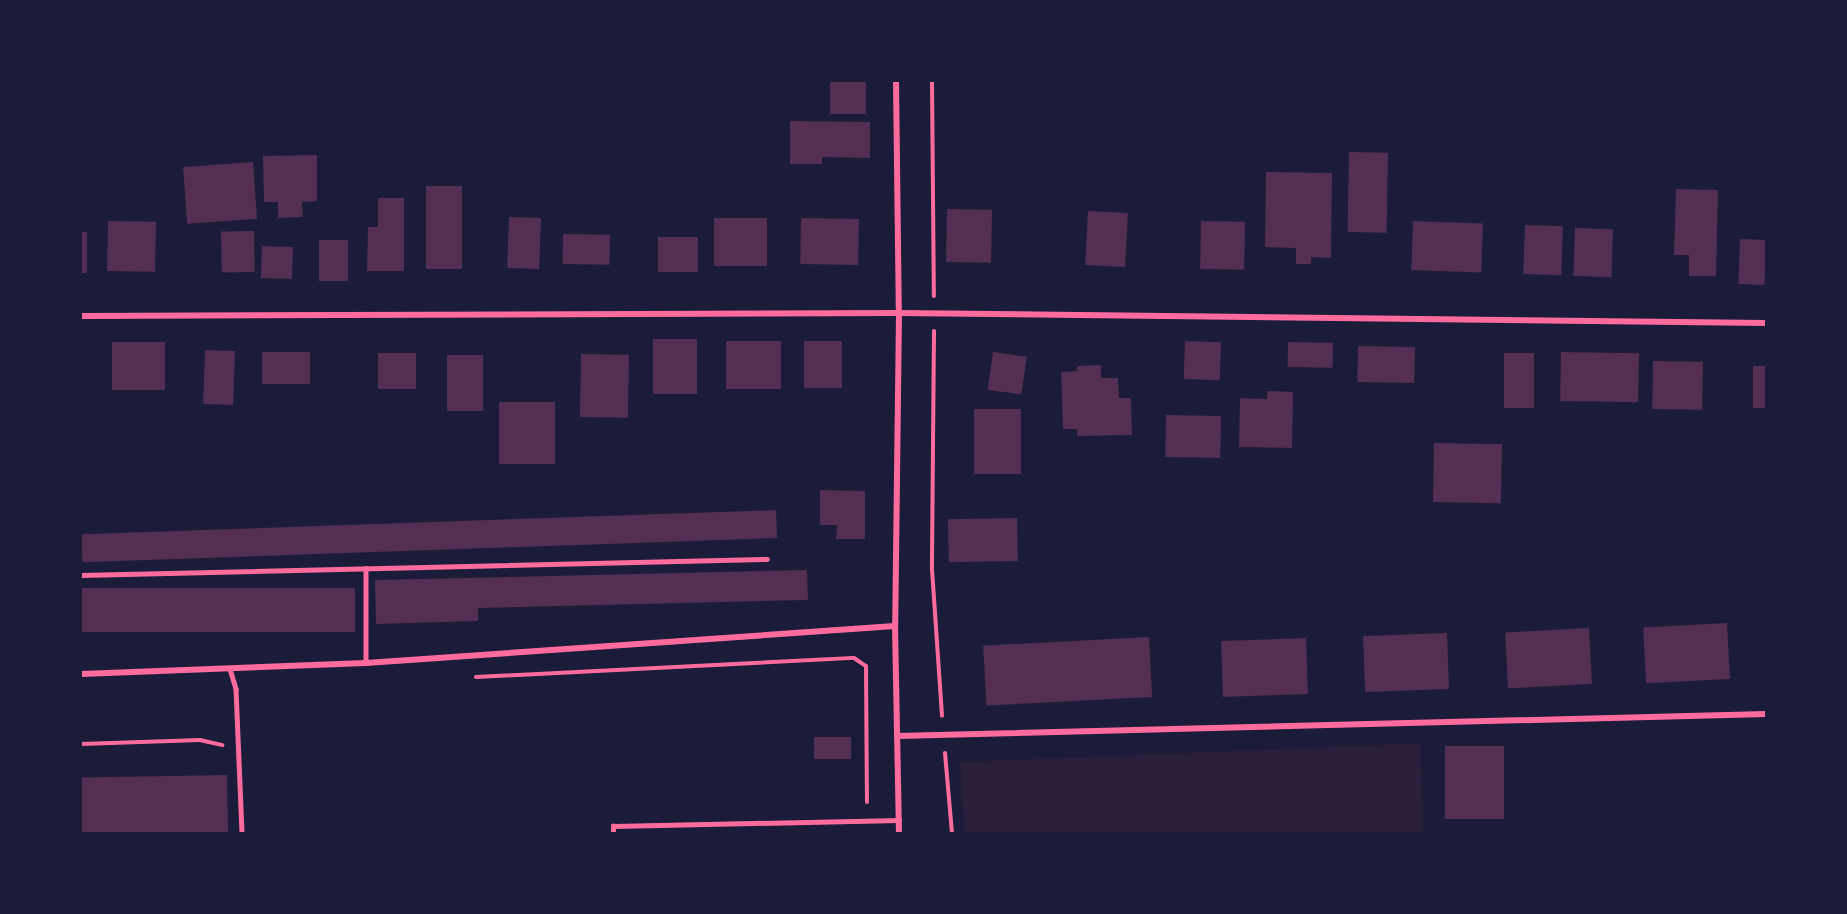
<!DOCTYPE html>
<html>
<head>
<meta charset="utf-8">
<style>
	body { margin:0 }
	#map { position:relative; width:1847px; height:914px; overflow:hidden; background:#1b1b3a; font-family:"PT Sans",sans-serif }
	div>[style] { position:absolute }
	.green>* { inset:0; background:#2a1e3b }
	.building>* { inset:0; background:#542f53; transform-origin:0 0 }
	.path>* { height:4px; margin:-2px; padding:0 2px; transform-origin:2px; border-radius:2px; background:#ff6b9d }
	.service>* { height:4.5px; margin:-2.25px; padding:0 2.25px; transform-origin:2.25px; border-radius:2.25px; background:#ff6b9d }
	.minor>* { height:6px; margin:-3px; padding:0 3px; transform-origin:3px; border-radius:3px; background:#ff6b9d }
	span { translate:-50% -50%; white-space:nowrap; text-align:center; line-height:1.15; -webkit-text-stroke:5px #1b1b3a; paint-order:stroke }
	.frame { position:absolute; inset:0; border:82px solid #1b1b3a; pointer-events:none }
</style>
</head>
<body>
<div id="map">
	<div class="green">
		<i style="clip-path:polygon(1421px 743px,1422px 833px,964px 833px,960px 762px)"></i>
	</div>
	<div class="building">
		<i style="left:830px;top:81px;width:36px;height:33px"></i>
		<i style="clip-path:polygon(790px 121px,870px 122px,870px 158px,822px 157px,822px 164px,790px 164px)"></i>
		<i style="left:1349px;top:152px;width:39px;height:80px;rotate:1deg"></i>
		<i style="clip-path:polygon(317px 155px,317px 201px,302px 202px,303px 217px,278px 218px,278px 202px,264px 202px,263px 156px)"></i>
		<i style="left:253px;top:162px;width:57px;height:70px;rotate:86deg"></i>
		<i style="clip-path:polygon(1266px 172px,1332px 173px,1331px 258px,1311px 257px,1311px 264px,1296px 264px,1296px 248px,1265px 247px)"></i>
		<i style="left:426px;top:186px;width:36px;height:83px"></i>
		<i style="clip-path:polygon(1676px 189px,1718px 190px,1716px 276px,1689px 276px,1689px 255px,1674px 255px)"></i>
		<i style="clip-path:polygon(378px 198px,404px 198px,404px 271px,367px 271px,368px 227px,378px 227px)"></i>
		<i style="left:947px;top:209px;width:45px;height:53px;rotate:1deg"></i>
		<i style="left:1088px;top:211px;width:40px;height:54px;rotate:3deg"></i>
		<i style="left:509px;top:217px;width:32px;height:51px;rotate:2deg"></i>
		<i style="left:714px;top:218px;width:53px;height:48px"></i>
		<i style="left:801px;top:218px;width:58px;height:46px;rotate:1deg"></i>
		<i style="left:108px;top:221px;width:48px;height:50px;rotate:1deg"></i>
		<i style="left:1201px;top:221px;width:44px;height:48px;rotate:1deg"></i>
		<i style="left:1413px;top:221px;width:70px;height:49px;rotate:2deg"></i>
		<i style="left:1525px;top:225px;width:38px;height:49px;rotate:2deg"></i>
		<i style="left:1575px;top:228px;width:38px;height:48px;rotate:2deg"></i>
		<i style="left:254px;top:231px;width:41px;height:33px;rotate:89deg"></i>
		<i style="left:81px;top:232px;width:6px;height:41px"></i>
		<i style="left:563px;top:234px;width:47px;height:30px;rotate:1deg"></i>
		<i style="left:658px;top:237px;width:40px;height:35px"></i>
		<i style="left:1740px;top:239px;width:26px;height:45px;rotate:2deg"></i>
		<i style="left:319px;top:240px;width:29px;height:41px"></i>
		<i style="left:262px;top:246px;width:31px;height:32px;rotate:2deg"></i>
		<i style="left:653px;top:339px;width:44px;height:55px"></i>
		<i style="left:726px;top:341px;width:55px;height:48px"></i>
		<i style="left:804px;top:341px;width:38px;height:47px"></i>
		<i style="left:1185px;top:341px;width:36px;height:38px;rotate:2deg"></i>
		<i style="left:112px;top:342px;width:53px;height:48px"></i>
		<i style="left:1288px;top:342px;width:45px;height:25px;rotate:1deg"></i>
		<i style="left:1358px;top:346px;width:57px;height:36px;rotate:1deg"></i>
		<i style="left:205px;top:350px;width:30px;height:54px;rotate:2deg"></i>
		<i style="left:262px;top:352px;width:48px;height:32px"></i>
		<i style="left:993px;top:352px;width:34px;height:38px;rotate:8deg"></i>
		<i style="left:1561px;top:352px;width:78px;height:49px;rotate:1deg"></i>
		<i style="left:378px;top:353px;width:38px;height:36px"></i>
		<i style="left:1504px;top:353px;width:30px;height:55px"></i>
		<i style="left:581px;top:354px;width:48px;height:63px;rotate:1deg"></i>
		<i style="left:447px;top:355px;width:36px;height:56px"></i>
		<i style="left:1653px;top:361px;width:50px;height:48px;rotate:1deg"></i>
		<i style="clip-path:polygon(1101px 365px,1101px 378px,1118px 378px,1119px 398px,1131px 398px,1132px 435px,1077px 436px,1077px 429px,1063px 429px,1061px 372px,1077px 371px,1077px 366px)"></i>
		<i style="left:1753px;top:366px;width:13px;height:42px"></i>
		<i style="clip-path:polygon(1267px 391px,1293px 392px,1292px 448px,1239px 447px,1240px 398px,1267px 399px)"></i>
		<i style="left:499px;top:402px;width:56px;height:62px"></i>
		<i style="left:974px;top:409px;width:47px;height:65px"></i>
		<i style="left:1166px;top:415px;width:55px;height:42px;rotate:1deg"></i>
		<i style="left:1434px;top:443px;width:68px;height:59px;rotate:1deg"></i>
		<i style="clip-path:polygon(820px 490px,865px 491px,865px 539px,836px 539px,837px 525px,820px 525px)"></i>
		<i style="left:776px;top:510px;width:28px;height:695px;rotate:88deg"></i>
		<i style="left:1017px;top:518px;width:43px;height:69px;rotate:89deg"></i>
		<i style="clip-path:polygon(807px 570px,808px 600px,478px 608px,478px 621px,376px 624px,375px 580px)"></i>
		<i style="left:355px;top:588px;width:44px;height:274px;rotate:90deg"></i>
		<i style="left:1727px;top:623px;width:56px;height:84px;rotate:87deg"></i>
		<i style="left:1589px;top:628px;width:56px;height:84px;rotate:87deg"></i>
		<i style="left:1447px;top:633px;width:56px;height:84px;rotate:88deg"></i>
		<i style="left:1149px;top:637px;width:60px;height:166px;rotate:87deg"></i>
		<i style="left:1306px;top:638px;width:56px;height:85px;rotate:88deg"></i>
		<i style="left:851px;top:737px;width:22px;height:37px;rotate:90deg"></i>
		<i style="left:1445px;top:746px;width:59px;height:73px"></i>
		<i style="left:227px;top:775px;width:58px;height:146px;rotate:89deg"></i>
	</div>
	<div class="path">
		<i style="left:932px;top:81px;width:215px;rotate:89.5deg"></i>
		<i style="left:934px;top:331px;width:238px;rotate:90.5deg"></i>
		<i style="left:932px;top:569px;width:147px;rotate:86.1deg"></i>
		<i style="left:476px;top:677px;width:378px;rotate:-2.9deg"></i>
		<i style="left:854px;top:658px;width:14px;rotate:34deg"></i>
		<i style="left:866px;top:666px;width:136px;rotate:89.6deg"></i>
		<i style="left:81px;top:744px;width:119px;rotate:-1.9deg"></i>
		<i style="left:200px;top:740px;width:23px;rotate:13deg"></i>
		<i style="left:945px;top:753px;width:80px;rotate:85deg"></i>
	</div>
	<div class="service">
		<i style="left:366px;top:568px;width:95px;rotate:90deg"></i>
		<i style="left:81px;top:575px;width:686px;rotate:-1.34deg"></i>
		<i style="left:230px;top:669px;width:21px;rotate:73deg"></i>
		<i style="left:236px;top:689px;width:144px;rotate:87.6deg"></i>
		<i style="left:613px;top:833px;width:7px;rotate:-90deg"></i>
		<i style="left:613px;top:826px;width:286px;rotate:-1.2deg"></i>
	</div>
	<div class="minor">
		<i style="left:896px;top:81px;width:232px;rotate:89.3deg"></i>
		<i style="left:899px;top:313px;width:313px;rotate:90.7deg"></i>
		<i style="left:895px;top:626px;width:207px;rotate:88.9deg"></i>
		<i style="left:81px;top:316px;width:818px;rotate:-0.21deg"></i>
		<i style="left:899px;top:313px;width:867px;rotate:0.66deg"></i>
		<i style="left:81px;top:674px;width:285px;rotate:-2.2deg"></i>
		<i style="left:366px;top:663px;width:530px;rotate:-4deg"></i>
		<i style="left:897px;top:736px;width:869px;rotate:-1.45deg"></i>
	</div>
	<div class="frame"></div>
</div>
</body>
</html>
